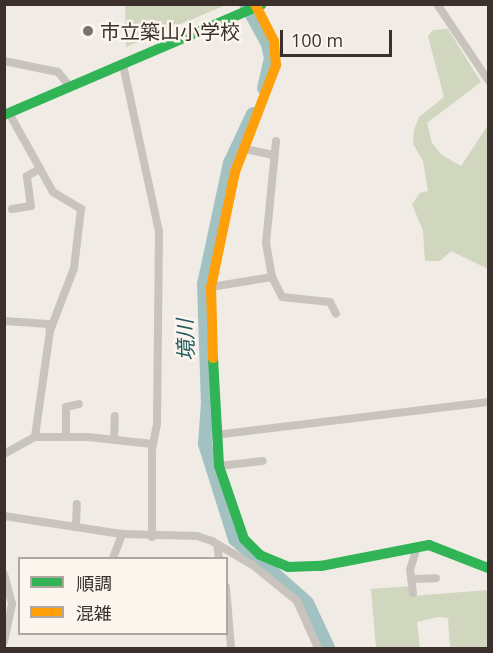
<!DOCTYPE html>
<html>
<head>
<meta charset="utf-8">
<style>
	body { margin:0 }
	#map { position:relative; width:493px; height:653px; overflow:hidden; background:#f0ebe5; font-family:"Open Sans","Noto Sans JP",sans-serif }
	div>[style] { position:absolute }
	.green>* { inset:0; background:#d1d6bf }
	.river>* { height:14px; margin:-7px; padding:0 7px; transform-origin:7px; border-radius:7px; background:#a1c2c1 }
	.street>* { height:8px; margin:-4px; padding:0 4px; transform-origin:4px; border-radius:4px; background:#c9c3be }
	.fast>* { height:10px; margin:-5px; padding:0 5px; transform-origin:5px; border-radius:5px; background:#30b455 }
	.slow>* { height:10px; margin:-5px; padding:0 5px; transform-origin:5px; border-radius:5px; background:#ff9f0a }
	.dots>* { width:16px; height:16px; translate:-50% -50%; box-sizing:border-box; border:3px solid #fbf5ee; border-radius:50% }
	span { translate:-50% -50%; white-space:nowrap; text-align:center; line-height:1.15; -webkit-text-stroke:5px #fbf5ee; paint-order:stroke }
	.poi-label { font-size:20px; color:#3b302b }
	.left { translate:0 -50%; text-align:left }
	.water-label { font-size:21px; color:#1f5a5e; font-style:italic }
	.frame { position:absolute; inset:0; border:6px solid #3b302b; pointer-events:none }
	.legend { position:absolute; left:18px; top:557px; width:210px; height:78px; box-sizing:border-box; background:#fbf5ee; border:2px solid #aea6a0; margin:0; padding:8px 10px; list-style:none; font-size:18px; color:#3b302b }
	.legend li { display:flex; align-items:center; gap:12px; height:30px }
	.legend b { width:30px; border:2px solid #aea6a0 }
	.scale { position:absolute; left:280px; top:30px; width:112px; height:27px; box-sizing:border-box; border:3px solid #3b302b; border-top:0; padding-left:8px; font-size:18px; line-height:21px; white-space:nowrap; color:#3b302b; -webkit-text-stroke:4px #fbf5ee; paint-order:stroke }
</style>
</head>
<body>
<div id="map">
	<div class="green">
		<i style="clip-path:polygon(125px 4px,226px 4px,226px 5px,126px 47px)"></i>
		<i style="clip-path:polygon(448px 29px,481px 82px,427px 123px,432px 143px,442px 155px,461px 166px,488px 125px,488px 269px,451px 251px,440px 261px,425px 261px,423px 231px,412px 204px,420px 193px,428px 191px,423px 161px,413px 144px,414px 130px,419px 117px,444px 97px,428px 36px,433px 30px)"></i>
		<i style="clip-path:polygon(410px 586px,412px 596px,488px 590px,488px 648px,450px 648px,448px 618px,438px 617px,417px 622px,420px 648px,376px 648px,371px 589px)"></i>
	</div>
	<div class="river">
		<i style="left:246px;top:4px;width:46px;rotate:61.2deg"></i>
		<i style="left:268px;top:44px;width:14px;rotate:78deg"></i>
		<i style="left:271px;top:58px;width:31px;rotate:103deg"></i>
		<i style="left:253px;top:114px;width:54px;rotate:115.1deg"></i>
		<i style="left:230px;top:163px;width:124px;rotate:102.1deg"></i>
		<i style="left:204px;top:284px;width:118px;rotate:88.1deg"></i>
		<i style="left:208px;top:402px;width:42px;rotate:94.1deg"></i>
		<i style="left:205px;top:444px;width:100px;rotate:72.5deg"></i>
		<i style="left:235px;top:539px;width:96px;rotate:41.6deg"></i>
		<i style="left:307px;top:603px;width:50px;rotate:65deg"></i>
	</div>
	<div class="street">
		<i style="left:437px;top:4px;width:92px;rotate:56.1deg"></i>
		<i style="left:4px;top:61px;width:55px;rotate:11.5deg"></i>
		<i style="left:58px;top:72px;width:19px;rotate:51deg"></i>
		<i style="left:123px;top:65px;width:171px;rotate:77.8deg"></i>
		<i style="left:159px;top:232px;width:192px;rotate:90.6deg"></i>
		<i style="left:157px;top:424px;width:25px;rotate:101deg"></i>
		<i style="left:152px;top:449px;width:88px;rotate:90deg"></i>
		<i style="left:9px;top:113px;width:90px;rotate:60.9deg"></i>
		<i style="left:53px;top:192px;width:33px;rotate:31deg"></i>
		<i style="left:81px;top:209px;width:59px;rotate:96.8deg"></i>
		<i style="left:74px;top:268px;width:67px;rotate:110.9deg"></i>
		<i style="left:50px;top:331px;width:107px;rotate:98.1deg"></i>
		<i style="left:276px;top:141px;width:102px;rotate:95.6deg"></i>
		<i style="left:266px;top:243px;width:35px;rotate:80deg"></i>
		<i style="left:272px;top:277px;width:22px;rotate:63deg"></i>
		<i style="left:282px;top:297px;width:48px;rotate:5.9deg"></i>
		<i style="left:330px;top:302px;width:13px;rotate:63deg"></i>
		<i style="left:245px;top:149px;width:30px;rotate:12deg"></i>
		<i style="left:12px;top:209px;width:19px;rotate:-9deg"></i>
		<i style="left:31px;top:206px;width:30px;rotate:-98deg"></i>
		<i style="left:27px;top:176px;width:13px;rotate:-29deg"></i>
		<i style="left:211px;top:287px;width:62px;rotate:-9.3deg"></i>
		<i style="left:4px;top:321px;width:45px;rotate:3.8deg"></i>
		<i style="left:49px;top:324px;width:7px;rotate:82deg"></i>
		<i style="left:215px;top:435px;width:275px;rotate:-6.9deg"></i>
		<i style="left:66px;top:437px;width:30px;rotate:-90deg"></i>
		<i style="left:66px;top:407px;width:13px;rotate:-13deg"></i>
		<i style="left:114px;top:440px;width:24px;rotate:-88deg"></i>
		<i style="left:4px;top:454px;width:35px;rotate:-29deg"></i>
		<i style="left:35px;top:437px;width:53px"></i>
		<i style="left:88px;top:437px;width:65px;rotate:6.1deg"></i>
		<i style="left:219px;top:466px;width:44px;rotate:-6.5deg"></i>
		<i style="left:4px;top:516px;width:119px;rotate:8.7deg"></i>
		<i style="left:122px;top:534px;width:75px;rotate:1.5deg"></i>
		<i style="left:197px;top:536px;width:16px;rotate:18deg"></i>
		<i style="left:212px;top:541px;width:49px;rotate:30.8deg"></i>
		<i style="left:254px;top:566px;width:55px;rotate:39.1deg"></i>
		<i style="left:297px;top:601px;width:51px;rotate:65.9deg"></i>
		<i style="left:76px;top:527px;width:23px;rotate:-88deg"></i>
		<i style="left:217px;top:544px;width:14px;rotate:82deg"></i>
		<i style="left:113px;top:558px;width:26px;rotate:-69deg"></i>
		<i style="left:4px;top:574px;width:31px;rotate:75deg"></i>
		<i style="left:12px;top:604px;width:38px;rotate:102deg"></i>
		<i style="left:411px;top:579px;width:25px;rotate:-2deg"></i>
		<i style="left:226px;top:587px;width:61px;rotate:85.3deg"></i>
		<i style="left:413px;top:593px;width:23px;rotate:-97deg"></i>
		<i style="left:410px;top:570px;width:24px;rotate:-73deg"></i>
	</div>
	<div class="fast">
		<i style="left:4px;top:115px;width:280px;rotate:-23.2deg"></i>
		<i style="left:213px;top:358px;width:108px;rotate:86.8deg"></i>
		<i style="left:219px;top:466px;width:77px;rotate:71.1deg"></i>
		<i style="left:244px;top:539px;width:23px;rotate:45deg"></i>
		<i style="left:260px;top:555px;width:30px;rotate:23deg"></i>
		<i style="left:288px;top:567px;width:33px;rotate:-2deg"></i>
		<i style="left:321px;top:566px;width:110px;rotate:-11deg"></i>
		<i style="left:429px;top:545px;width:63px;rotate:21.3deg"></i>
	</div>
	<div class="slow">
		<i style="left:213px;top:358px;width:71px;rotate:-91.6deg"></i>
		<i style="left:211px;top:287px;width:117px;rotate:-78.2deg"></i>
		<i style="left:235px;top:172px;width:115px;rotate:-69deg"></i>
		<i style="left:276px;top:65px;width:24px;rotate:-95deg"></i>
		<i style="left:274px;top:41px;width:42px;rotate:-117.2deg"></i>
	</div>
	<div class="dots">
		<i style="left:88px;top:31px;background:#7a716c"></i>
	</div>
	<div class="poi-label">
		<span class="left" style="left:100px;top:31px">市立築山小学校</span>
	</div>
	<div class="water-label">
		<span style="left:185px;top:340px;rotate:-92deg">境川</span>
	</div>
	<div class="frame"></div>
	<ul class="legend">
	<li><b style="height:8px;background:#30b455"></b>順調</li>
	<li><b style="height:8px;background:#ff9f0a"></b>混雑</li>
	</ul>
	<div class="scale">100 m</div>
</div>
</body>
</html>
